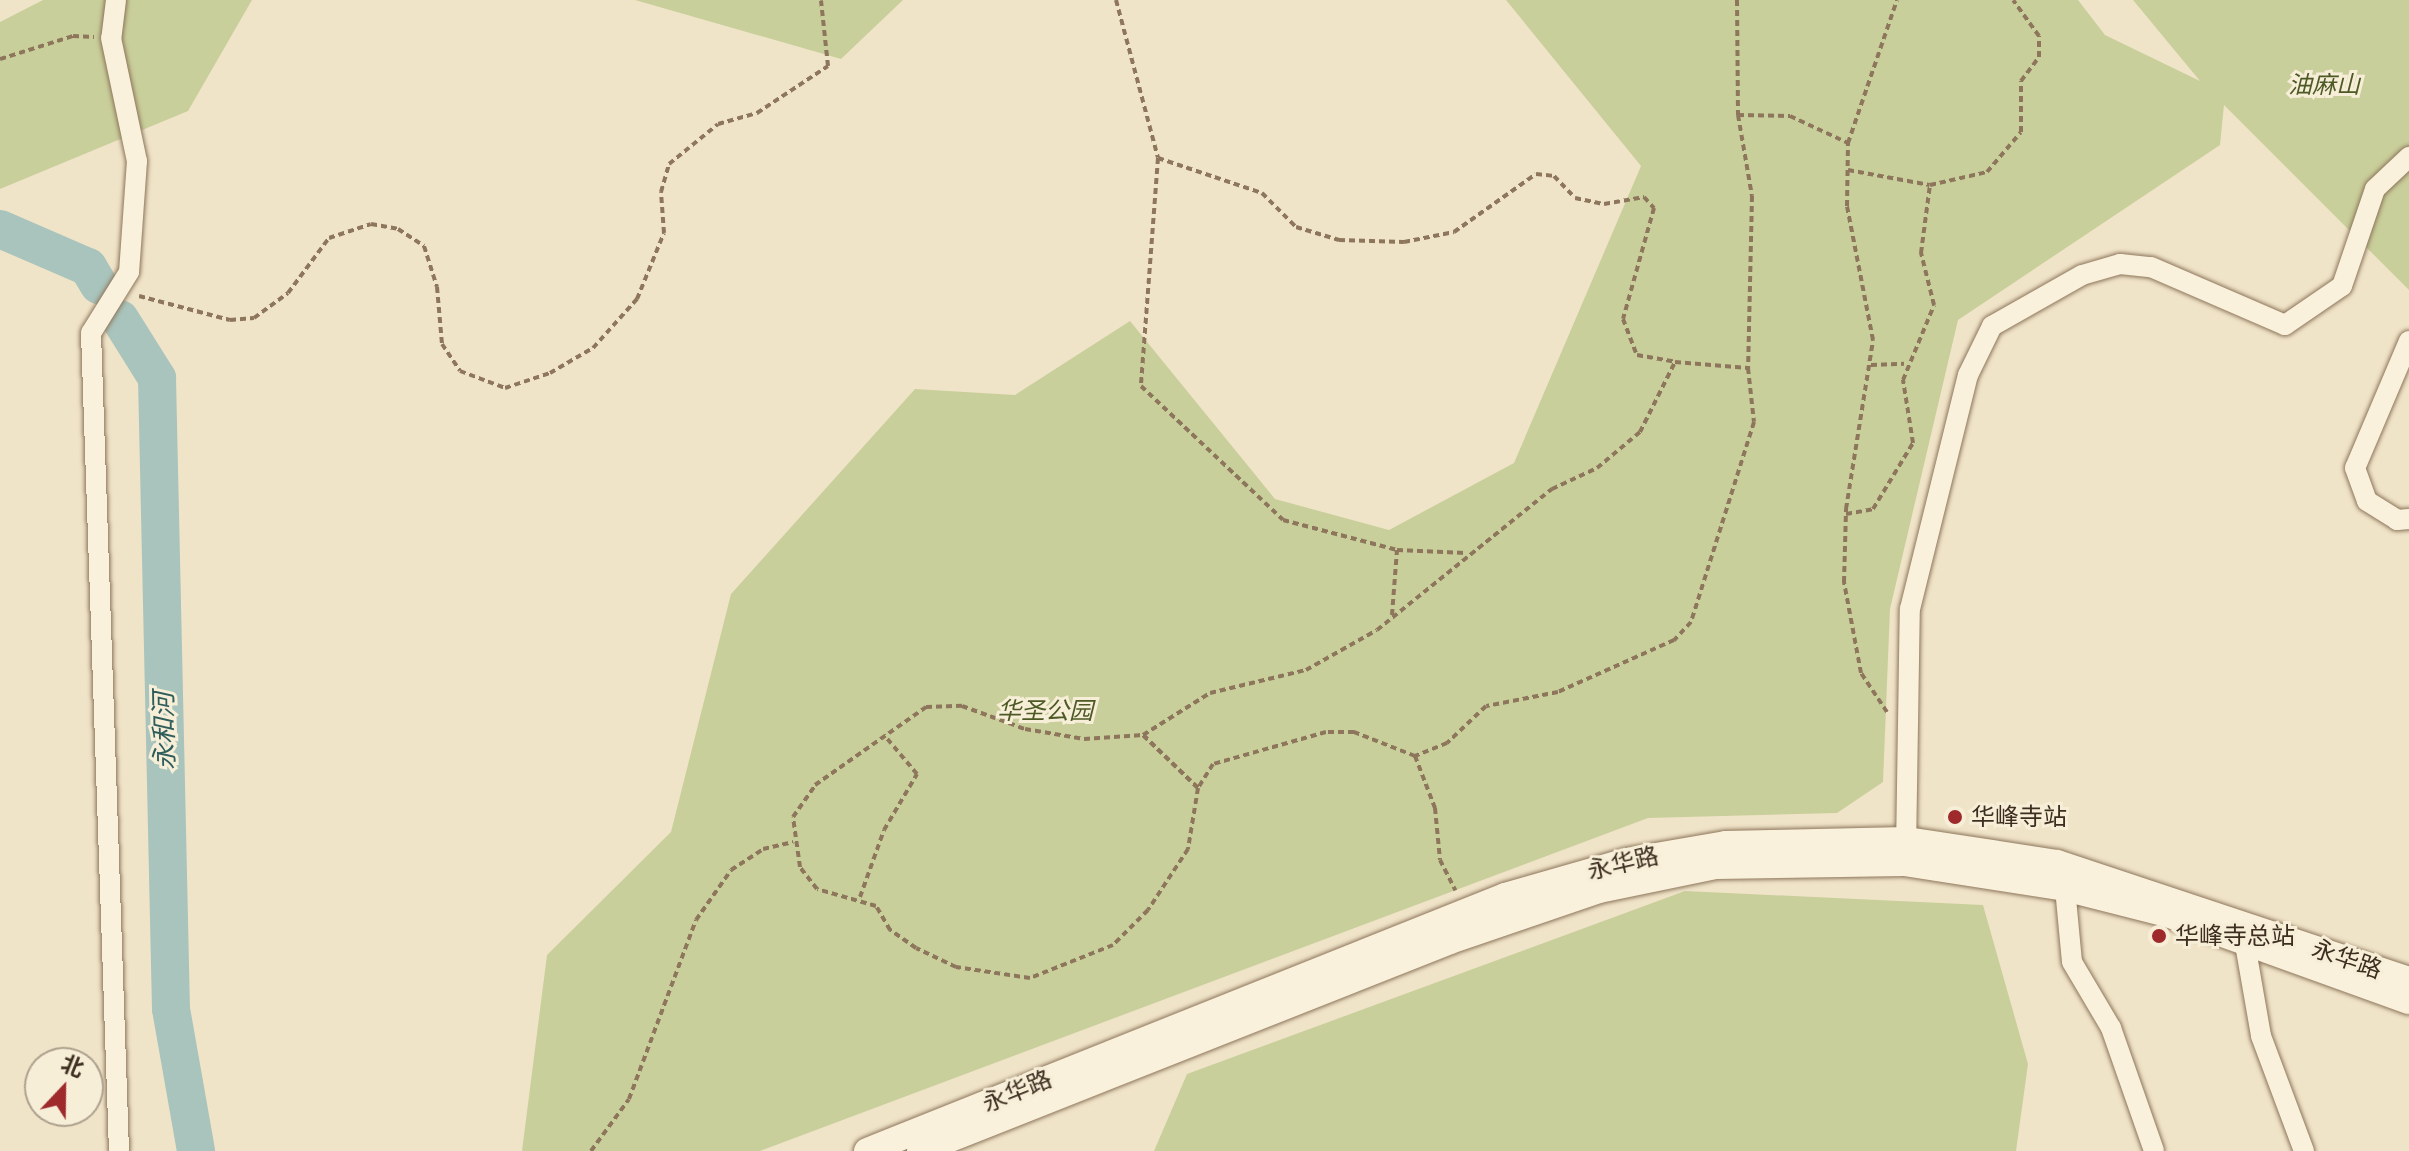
<!DOCTYPE html>
<html>
<head>
<meta charset="utf-8">
<style>
	body { margin:0 }
	#map { position:relative; width:2409px; height:1151px; overflow:hidden; background:#f0e4c8; font-family:"Libre Baskerville","Noto Sans SC",serif }
	div>[style] { position:absolute }
	.green>* { inset:0; background:#c9cf9b }
	.river>* { height:38px; margin:-19px; padding:0 19px; transform-origin:19px; border-radius:19px; background:#a9c4bc }
	.path>* { height:4px; margin-top:-2px; transform-origin:0; background:repeating-linear-gradient(90deg,#8d765c 0 6px,transparent 0 10px) }
	.roads { filter:drop-shadow(0 0 2px #8d765c) drop-shadow(0 0 2px #8d765c) }
	.street>* { height:20px; margin:-10px; padding:0 10px; transform-origin:10px; border-radius:10px; background:#faf1dc }
	.secondary>* { height:26px; margin:-13px; padding:0 13px; transform-origin:13px; border-radius:13px; background:#faf1dc }
	.dots>* { width:22px; height:22px; translate:-50% -50%; box-sizing:border-box; border:4px solid #f7eed8; border-radius:50% }
	span { translate:-50% -50%; white-space:nowrap; text-align:center; line-height:1.15; -webkit-text-stroke:6px #f7eed8; paint-order:stroke }
	.park-label { font-size:24px; color:#4d5a26; font-style:italic }
	.poi-label { font-size:24px; color:#3d2e20 }
	.left { translate:0 -50%; text-align:left }
	.street-label { font-size:24px; color:#3d2e20 }
	.water-label { font-size:26px; color:#2f5d5a; font-style:italic }
	.north { position:absolute; left:24px; top:1047px; width:80px; height:80px; box-sizing:border-box; background:#f7eed8; border:2px solid #ada18e; border-radius:50%; rotate:22deg; font-size:22px; font-weight:700; line-height:32px; text-align:center; color:#3d2e20 }
	.north::after { content:''; display:block; margin:auto; width:28px; height:36px; background:#9e2a2b; clip-path:polygon(50% 0,100% 100%,50% 72%,0 100%) }
</style>
</head>
<body>
<div id="map">
	<div class="green">
		<i style="clip-path:polygon(43px 0,252px 0,188px 111px,0 189px,0 22px)"></i>
		<i style="clip-path:polygon(635px 0,903px 0,841px 59px)"></i>
		<i style="clip-path:polygon(1506px 0,2078px 0,2105px 35px,2200px 81px,2133px 0,2409px 0,2409px 290px,2224px 105px,2220px 145px,1958px 320px,1890px 609px,1883px 782px,1837px 813px,1648px 818px,760px 1151px,522px 1151px,547px 955px,671px 832px,731px 594px,915px 389px,1015px 395px,1130px 321px,1275px 499px,1389px 530px,1514px 463px,1641px 166px)"></i>
		<i style="clip-path:polygon(1685px 891px,1983px 905px,2028px 1064px,2016px 1151px,1154px 1151px,1187px 1074px)"></i>
	</div>
	<div class="river">
		<i style="left:0;top:229px;width:96px;rotate:23.4deg"></i>
		<i style="left:88px;top:267px;width:21px;rotate:59deg"></i>
		<i style="left:120px;top:319px;width:70px;rotate:57.9deg"></i>
		<i style="left:157px;top:378px;width:631px;rotate:88.73deg"></i>
		<i style="left:171px;top:1009px;width:144px;rotate:80deg"></i>
	</div>
	<div class="path">
		<i style="left:1116px;top:0;width:163px;rotate:75.1deg"></i>
		<i style="left:1158px;top:158px;width:110px;rotate:18.6deg"></i>
		<i style="left:1262px;top:193px;width:48px;rotate:45deg"></i>
		<i style="left:1296px;top:227px;width:45px;rotate:16.8deg"></i>
		<i style="left:1339px;top:240px;width:65px;rotate:1.8deg"></i>
		<i style="left:1404px;top:242px;width:51px;rotate:-11.3deg"></i>
		<i style="left:1454px;top:232px;width:100px;rotate:-35.3deg"></i>
		<i style="left:1536px;top:174px;width:18px;rotate:6deg"></i>
		<i style="left:1554px;top:176px;width:30px;rotate:46deg"></i>
		<i style="left:1575px;top:198px;width:30px;rotate:12deg"></i>
		<i style="left:1604px;top:204px;width:41px;rotate:-9.9deg"></i>
		<i style="left:1644px;top:197px;width:15px;rotate:48deg"></i>
		<i style="left:1654px;top:208px;width:115px;rotate:105.6deg"></i>
		<i style="left:1623px;top:319px;width:39px;rotate:69deg"></i>
		<i style="left:1637px;top:355px;width:39px;rotate:10deg"></i>
		<i style="left:1737px;top:0;width:115px;rotate:89.5deg"></i>
		<i style="left:1738px;top:115px;width:82px;rotate:80.2deg"></i>
		<i style="left:1752px;top:196px;width:172px;rotate:91.3deg"></i>
		<i style="left:0;top:59px;width:77px;rotate:-17.5deg"></i>
		<i style="left:73px;top:36px;width:21px;rotate:3deg"></i>
		<i style="left:1738px;top:115px;width:52px;rotate:1.1deg"></i>
		<i style="left:1790px;top:116px;width:64px;rotate:25deg"></i>
		<i style="left:1158px;top:158px;width:229px;rotate:94.3deg"></i>
		<i style="left:1141px;top:386px;width:195px;rotate:43.3deg"></i>
		<i style="left:1283px;top:520px;width:118px;rotate:14.7deg"></i>
		<i style="left:1397px;top:550px;width:69px;rotate:2.5deg"></i>
		<i style="left:1848px;top:170px;width:83px;rotate:10.4deg"></i>
		<i style="left:1930px;top:185px;width:58px;rotate:-12.8deg"></i>
		<i style="left:1987px;top:172px;width:52px;rotate:-49.6deg"></i>
		<i style="left:2021px;top:132px;width:51px;rotate:-90deg"></i>
		<i style="left:2021px;top:81px;width:30px;rotate:-53deg"></i>
		<i style="left:2039px;top:57px;width:21px;rotate:-90deg"></i>
		<i style="left:2039px;top:36px;width:44px;rotate:-125.8deg"></i>
		<i style="left:139px;top:296px;width:94px;rotate:14.8deg"></i>
		<i style="left:230px;top:320px;width:24px;rotate:-5deg"></i>
		<i style="left:254px;top:318px;width:42px;rotate:-36.3deg"></i>
		<i style="left:288px;top:293px;width:69px;rotate:-53.3deg"></i>
		<i style="left:329px;top:238px;width:44px;rotate:-18.4deg"></i>
		<i style="left:371px;top:224px;width:27px;rotate:10deg"></i>
		<i style="left:398px;top:229px;width:31px;rotate:33deg"></i>
		<i style="left:424px;top:246px;width:43px;rotate:72.4deg"></i>
		<i style="left:437px;top:287px;width:57px;rotate:85deg"></i>
		<i style="left:442px;top:344px;width:32px;rotate:56deg"></i>
		<i style="left:460px;top:371px;width:48px;rotate:20.7deg"></i>
		<i style="left:505px;top:388px;width:47px;rotate:-18.4deg"></i>
		<i style="left:550px;top:373px;width:50px;rotate:-30.2deg"></i>
		<i style="left:593px;top:348px;width:66px;rotate:-48.1deg"></i>
		<i style="left:637px;top:299px;width:71px;rotate:-67.8deg"></i>
		<i style="left:664px;top:233px;width:41px;rotate:-94.2deg"></i>
		<i style="left:661px;top:192px;width:29px;rotate:-74deg"></i>
		<i style="left:669px;top:164px;width:63px;rotate:-39.2deg"></i>
		<i style="left:718px;top:124px;width:41px;rotate:-15.8deg"></i>
		<i style="left:757px;top:113px;width:85px;rotate:-33.5deg"></i>
		<i style="left:828px;top:66px;width:66px;rotate:-96.1deg"></i>
		<i style="left:1675px;top:362px;width:73px;rotate:4.7deg"></i>
		<i style="left:1748px;top:368px;width:54px;rotate:83.7deg"></i>
		<i style="left:1754px;top:422px;width:210px;rotate:107.5deg"></i>
		<i style="left:1691px;top:622px;width:25px;rotate:133deg"></i>
		<i style="left:1674px;top:640px;width:127px;rotate:155.9deg"></i>
		<i style="left:1558px;top:692px;width:73px;rotate:169deg"></i>
		<i style="left:1486px;top:706px;width:54px;rotate:136.5deg"></i>
		<i style="left:1447px;top:743px;width:35px;rotate:158deg"></i>
		<i style="left:1415px;top:756px;width:66px;rotate:-158.5deg"></i>
		<i style="left:1354px;top:732px;width:28px;rotate:180deg"></i>
		<i style="left:1326px;top:732px;width:117px;rotate:164.2deg"></i>
		<i style="left:1213px;top:764px;width:28px;rotate:122deg"></i>
		<i style="left:1198px;top:788px;width:62px;rotate:99.3deg"></i>
		<i style="left:1188px;top:849px;width:73px;rotate:123.3deg"></i>
		<i style="left:1148px;top:910px;width:49px;rotate:135deg"></i>
		<i style="left:1113px;top:945px;width:89px;rotate:158.3deg"></i>
		<i style="left:1030px;top:978px;width:75px;rotate:-171.5deg"></i>
		<i style="left:956px;top:967px;width:44px;rotate:-154.6deg"></i>
		<i style="left:916px;top:948px;width:32px;rotate:-145deg"></i>
		<i style="left:890px;top:930px;width:28px;rotate:-120deg"></i>
		<i style="left:876px;top:906px;width:61px;rotate:-163.9deg"></i>
		<i style="left:817px;top:889px;width:28px;rotate:-128deg"></i>
		<i style="left:800px;top:867px;width:50px;rotate:-98deg"></i>
		<i style="left:793px;top:817px;width:39px;rotate:-55deg"></i>
		<i style="left:815px;top:785px;width:136px;rotate:-35.1deg"></i>
		<i style="left:926px;top:707px;width:36px;rotate:-2deg"></i>
		<i style="left:962px;top:706px;width:67px;rotate:20.1deg"></i>
		<i style="left:1025px;top:729px;width:60px;rotate:9.6deg"></i>
		<i style="left:1084px;top:739px;width:59px;rotate:-3.9deg"></i>
		<i style="left:1143px;top:735px;width:79px;rotate:-32.1deg"></i>
		<i style="left:1210px;top:693px;width:99px;rotate:-13.5deg"></i>
		<i style="left:1306px;top:670px;width:81px;rotate:-29.4deg"></i>
		<i style="left:1377px;top:630px;width:225px;rotate:-38.9deg"></i>
		<i style="left:1552px;top:489px;width:50px;rotate:-25deg"></i>
		<i style="left:1597px;top:468px;width:56px;rotate:-39.9deg"></i>
		<i style="left:1640px;top:432px;width:78px;rotate:-63.4deg"></i>
		<i style="left:1871px;top:365px;width:33px;rotate:-2deg"></i>
		<i style="left:1846px;top:514px;width:27px;rotate:-10deg"></i>
		<i style="left:1873px;top:509px;width:77px;rotate:-58.8deg"></i>
		<i style="left:1913px;top:443px;width:64px;rotate:-99deg"></i>
		<i style="left:1903px;top:380px;width:81px;rotate:-67.5deg"></i>
		<i style="left:1934px;top:305px;width:54px;rotate:-104deg"></i>
		<i style="left:1921px;top:253px;width:69px;rotate:-82.5deg"></i>
		<i style="left:1392px;top:615px;width:65px;rotate:-85.6deg"></i>
		<i style="left:1887px;top:712px;width:47px;rotate:-123.7deg"></i>
		<i style="left:1861px;top:673px;width:93px;rotate:-100.6deg"></i>
		<i style="left:1844px;top:582px;width:73px;rotate:-88.4deg"></i>
		<i style="left:1846px;top:509px;width:171px;rotate:-80.9deg"></i>
		<i style="left:1873px;top:340px;width:136px;rotate:-101deg"></i>
		<i style="left:1847px;top:206px;width:63px;rotate:-89.1deg"></i>
		<i style="left:1848px;top:143px;width:151px;rotate:-71.1deg"></i>
		<i style="left:1415px;top:756px;width:56px;rotate:69deg"></i>
		<i style="left:1435px;top:808px;width:52px;rotate:84.5deg"></i>
		<i style="left:1440px;top:860px;width:34px;rotate:63deg"></i>
		<i style="left:1198px;top:788px;width:76px;rotate:-136.1deg"></i>
		<i style="left:1143px;top:735px;width:76px;rotate:43.9deg"></i>
		<i style="left:860px;top:897px;width:71px;rotate:-70.3deg"></i>
		<i style="left:884px;top:830px;width:65px;rotate:-59.5deg"></i>
		<i style="left:917px;top:774px;width:51px;rotate:-130.2deg"></i>
		<i style="left:591px;top:1151px;width:64px;rotate:-53.8deg"></i>
		<i style="left:629px;top:1099px;width:191px;rotate:-69.5deg"></i>
		<i style="left:696px;top:920px;width:61px;rotate:-55deg"></i>
		<i style="left:731px;top:870px;width:38px;rotate:-33deg"></i>
		<i style="left:763px;top:849px;width:31px;rotate:-13deg"></i>
	</div>
	<div class="roads">
		<div class="street">
			<i style="left:116px;top:0;width:38px;rotate:97deg"></i>
			<i style="left:111px;top:38px;width:126px;rotate:78.1deg"></i>
			<i style="left:137px;top:161px;width:111px;rotate:94.1deg"></i>
			<i style="left:129px;top:272px;width:72px;rotate:121.9deg"></i>
			<i style="left:91px;top:333px;width:818px;rotate:88.04deg"></i>
			<i style="left:2409px;top:341px;width:138px;rotate:113deg"></i>
			<i style="left:2355px;top:468px;width:35px;rotate:70deg"></i>
			<i style="left:2367px;top:501px;width:36px;rotate:32deg"></i>
			<i style="left:2397px;top:520px;width:12px;rotate:-5deg"></i>
			<i style="left:1906px;top:851px;width:242px;rotate:-89.1deg"></i>
			<i style="left:1910px;top:609px;width:241px;rotate:-76.1deg"></i>
			<i style="left:1968px;top:375px;width:55px;rotate:-63.9deg"></i>
			<i style="left:1992px;top:326px;width:103px;rotate:-29.5deg"></i>
			<i style="left:2082px;top:275px;width:40px;rotate:-16deg"></i>
			<i style="left:2120px;top:264px;width:31px;rotate:6deg"></i>
			<i style="left:2151px;top:267px;width:146px;rotate:23.4deg"></i>
			<i style="left:2285px;top:325px;width:69px;rotate:-34.4deg"></i>
			<i style="left:2342px;top:286px;width:102px;rotate:-71.2deg"></i>
			<i style="left:2375px;top:189px;width:47px;rotate:-43.3deg"></i>
			<i style="left:2065px;top:888px;width:74px;rotate:84.6deg"></i>
			<i style="left:2072px;top:962px;width:77px;rotate:59.4deg"></i>
			<i style="left:2111px;top:1028px;width:130px;rotate:70.7deg"></i>
			<i style="left:2245px;top:944px;width:93px;rotate:80.1deg"></i>
			<i style="left:2261px;top:1036px;width:123px;rotate:69.5deg"></i>
		</div>
		<div class="secondary">
			<i style="left:867px;top:1151px;width:687px;rotate:-21.79deg"></i>
			<i style="left:1505px;top:896px;width:127px;rotate:-16deg"></i>
			<i style="left:1627px;top:861px;width:100px;rotate:-9.7deg"></i>
			<i style="left:1726px;top:844px;width:181px;rotate:-1.3deg"></i>
			<i style="left:1907px;top:840px;width:152px;rotate:8.7deg"></i>
			<i style="left:2057px;top:863px;width:371px;rotate:18.4deg"></i>
			<i style="left:920px;top:1151px;width:570px;rotate:-21.61deg"></i>
			<i style="left:1450px;top:941px;width:157px;rotate:-18.9deg"></i>
			<i style="left:1599px;top:890px;width:119px;rotate:-11.6deg"></i>
			<i style="left:1716px;top:866px;width:188px;rotate:-0.9deg"></i>
			<i style="left:1904px;top:863px;width:163px;rotate:8.8deg"></i>
			<i style="left:2065px;top:888px;width:105px;rotate:14.3deg"></i>
			<i style="left:2167px;top:914px;width:257px;rotate:19.8deg"></i>
		</div>
	</div>
	<div class="dots">
		<i style="left:1955px;top:817px;background:#9e2a2b"></i>
		<i style="left:2159px;top:936px;background:#9e2a2b"></i>
	</div>
	<div class="park-label">
		<span style="left:2324px;top:85px">油麻山</span>
		<span style="left:1045px;top:711px">华圣公园</span>
	</div>
	<div class="poi-label">
		<span class="left" style="left:1971px;top:817px">华峰寺站</span>
		<span class="left" style="left:2175px;top:936px">华峰寺总站</span>
	</div>
	<div class="street-label">
		<span style="left:1623px;top:863px;rotate:-13deg">永华路</span>
		<span style="left:2347px;top:959px;rotate:19deg">永华路</span>
		<span style="left:1017px;top:1091px;rotate:-22deg">永华路</span>
	</div>
	<div class="water-label">
		<span style="left:165px;top:731px;rotate:-91deg">永和河</span>
	</div>
	<div class="north">北</div>
</div>
</body>
</html>
